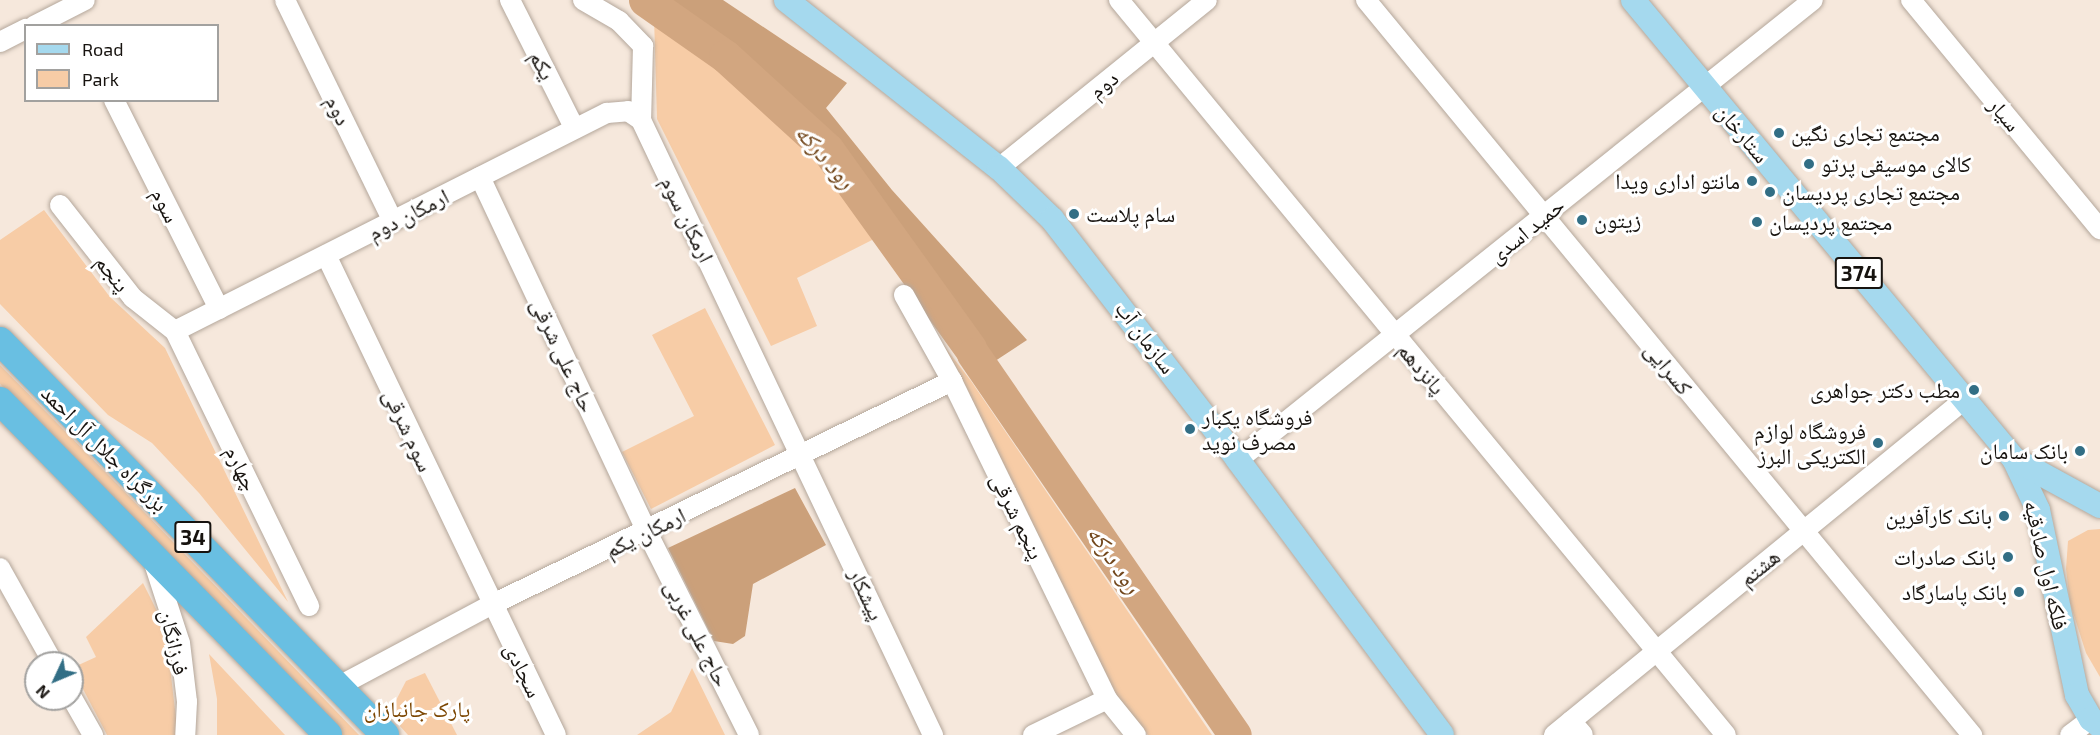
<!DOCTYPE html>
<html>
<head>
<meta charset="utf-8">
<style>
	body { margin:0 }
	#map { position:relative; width:2100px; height:735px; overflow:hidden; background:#f6e8dc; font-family:"Exo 2","Noto Naskh Arabic",sans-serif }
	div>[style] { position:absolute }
	.green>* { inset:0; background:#f7cca6 }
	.forest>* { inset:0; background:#cba07a }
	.river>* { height:33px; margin:-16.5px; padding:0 16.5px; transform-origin:16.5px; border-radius:16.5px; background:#d2a680 }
	.roads { filter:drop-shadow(0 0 2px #b4a79b) drop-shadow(0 0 2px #b4a79b) }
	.minor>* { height:20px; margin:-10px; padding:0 10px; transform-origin:10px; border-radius:10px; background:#fff }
	.major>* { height:24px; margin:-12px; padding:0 12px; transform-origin:12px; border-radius:12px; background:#a5d9ee }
	.highway>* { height:28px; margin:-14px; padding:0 14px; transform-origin:14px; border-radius:14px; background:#69bfe2 }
	.dots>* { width:16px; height:16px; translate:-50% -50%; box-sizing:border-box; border:3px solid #fff; border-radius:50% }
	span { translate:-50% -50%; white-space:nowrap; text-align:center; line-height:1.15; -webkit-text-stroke:6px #fff; paint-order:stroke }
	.shield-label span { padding:2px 4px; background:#fff; border:2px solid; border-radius:4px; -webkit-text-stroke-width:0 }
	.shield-label { font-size:21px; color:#17130f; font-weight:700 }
	.street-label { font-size:22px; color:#17130f }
	.poi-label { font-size:22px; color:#17130f }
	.left { translate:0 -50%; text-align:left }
	.right { translate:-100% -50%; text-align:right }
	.park-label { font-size:22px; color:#7b4500 }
	.water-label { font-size:24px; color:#72471c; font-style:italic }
	.legend { position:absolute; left:24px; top:24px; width:195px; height:78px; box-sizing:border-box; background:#fff; border:2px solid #a2a19f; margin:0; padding:8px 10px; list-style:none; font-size:18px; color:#17130f }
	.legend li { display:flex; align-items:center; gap:12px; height:30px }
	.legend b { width:30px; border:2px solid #a2a19f }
	.north { position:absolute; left:24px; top:651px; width:60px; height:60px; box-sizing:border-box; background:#fff; border:2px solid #a2a19f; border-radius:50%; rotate:226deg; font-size:16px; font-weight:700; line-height:24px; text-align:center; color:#17130f }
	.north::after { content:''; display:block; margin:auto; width:21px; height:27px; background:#326e85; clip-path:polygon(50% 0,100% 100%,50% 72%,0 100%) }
</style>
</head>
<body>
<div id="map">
	<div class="green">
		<i style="clip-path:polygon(654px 17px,735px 74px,819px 153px,876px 238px,797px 278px,817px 326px,771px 346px,657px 119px)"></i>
		<i style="clip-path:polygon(44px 210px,110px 297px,165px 348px,288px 602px,199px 493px,152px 443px,108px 415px,0 304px,0 240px)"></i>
		<i style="clip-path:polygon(705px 308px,775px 445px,651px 509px,622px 452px,694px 416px,652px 335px)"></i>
		<i style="clip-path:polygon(925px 321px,971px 381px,1212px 735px,1148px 735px,1117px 696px)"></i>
		<i style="clip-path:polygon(0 365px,123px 490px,359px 735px,341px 735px,0 384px)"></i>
		<i style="clip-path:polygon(2100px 529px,2100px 677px,2086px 653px,2070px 603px,2066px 569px,2068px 541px,2088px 530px)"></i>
		<i style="clip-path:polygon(143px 583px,159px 615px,168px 650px,178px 735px,107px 735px,72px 668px,96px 657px,86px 637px)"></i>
		<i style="clip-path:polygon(209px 654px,285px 735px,217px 735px,217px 699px)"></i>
		<i style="clip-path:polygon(692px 668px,725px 735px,637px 735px,671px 712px)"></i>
		<i style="clip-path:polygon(425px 673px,457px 735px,408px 735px,389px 714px,406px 681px)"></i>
	</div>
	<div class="forest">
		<i style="clip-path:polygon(656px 0,723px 0,847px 83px,826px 108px,892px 190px,1027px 340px,989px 365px,837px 152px,721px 42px)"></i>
		<i style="clip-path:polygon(795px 488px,826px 545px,753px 584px,745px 636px,733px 644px,714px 641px,668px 548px)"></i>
	</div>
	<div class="river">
		<i style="left:645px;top:0;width:98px;rotate:35deg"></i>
		<i style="left:725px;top:56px;width:138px;rotate:42.4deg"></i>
		<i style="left:827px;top:149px;width:245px;rotate:54.3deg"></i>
		<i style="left:973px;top:354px;width:462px;rotate:55.5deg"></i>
	</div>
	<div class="roads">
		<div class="minor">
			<i style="left:285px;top:0;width:246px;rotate:64deg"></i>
			<i style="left:510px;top:0;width:144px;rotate:63.3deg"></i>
			<i style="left:583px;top:0;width:42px;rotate:30.3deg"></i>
			<i style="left:619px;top:21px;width:35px;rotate:46deg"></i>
			<i style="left:643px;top:46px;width:74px;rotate:91.5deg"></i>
			<i style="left:641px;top:120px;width:681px;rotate:64.6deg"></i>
			<i style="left:1119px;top:0;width:953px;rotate:50.45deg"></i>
			<i style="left:1366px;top:0;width:953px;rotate:50.49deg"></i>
			<i style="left:1911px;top:0;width:297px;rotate:50.5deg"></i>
			<i style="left:34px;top:26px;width:57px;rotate:-27deg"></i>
			<i style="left:0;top:42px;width:29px;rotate:-27deg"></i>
			<i style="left:114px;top:100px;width:234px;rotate:63.3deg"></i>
			<i style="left:999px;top:168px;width:267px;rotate:-38.9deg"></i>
			<i style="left:480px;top:177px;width:392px;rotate:64.8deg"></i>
			<i style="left:647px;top:532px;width:227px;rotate:63.3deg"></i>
			<i style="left:60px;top:205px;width:118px;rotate:51.9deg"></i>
			<i style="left:133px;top:298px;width:53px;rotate:38.2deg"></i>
			<i style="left:175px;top:331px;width:306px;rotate:64deg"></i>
			<i style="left:326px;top:255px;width:532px;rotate:64.4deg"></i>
			<i style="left:904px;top:295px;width:98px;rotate:60.8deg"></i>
			<i style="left:952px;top:381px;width:354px;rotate:64deg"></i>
			<i style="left:1107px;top:699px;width:46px;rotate:51.1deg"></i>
			<i style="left:175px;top:331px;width:484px;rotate:-26.8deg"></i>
			<i style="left:607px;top:113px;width:21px;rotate:-5deg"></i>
			<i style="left:628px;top:111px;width:16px;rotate:35deg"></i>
			<i style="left:1238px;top:460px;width:736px;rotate:-38.66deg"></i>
			<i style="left:153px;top:560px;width:87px;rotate:72deg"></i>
			<i style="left:180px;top:643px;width:59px;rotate:83.2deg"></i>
			<i style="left:187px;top:702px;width:33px;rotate:93deg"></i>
			<i style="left:0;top:568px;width:109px;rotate:60.8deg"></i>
			<i style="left:339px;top:686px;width:172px;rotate:-28.1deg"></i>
			<i style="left:491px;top:605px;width:513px;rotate:-25.92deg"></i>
			<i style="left:72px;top:698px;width:43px;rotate:60.4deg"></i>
			<i style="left:1571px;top:721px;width:18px;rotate:49deg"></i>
			<i style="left:1033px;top:735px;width:82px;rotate:-25.9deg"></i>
			<i style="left:1554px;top:735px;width:529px;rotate:-39.25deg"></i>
			<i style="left:2070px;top:735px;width:26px;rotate:-37deg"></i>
		</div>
		<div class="major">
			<i style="left:786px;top:0;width:271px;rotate:38.3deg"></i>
			<i style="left:999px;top:168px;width:74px;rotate:43.9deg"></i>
			<i style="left:1052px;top:219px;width:304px;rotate:52.3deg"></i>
			<i style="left:1238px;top:460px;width:342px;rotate:53.4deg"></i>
			<i style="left:1633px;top:0;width:597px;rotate:50.31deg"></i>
			<i style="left:2014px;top:459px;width:56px;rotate:64.8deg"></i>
			<i style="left:2038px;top:510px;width:189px;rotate:78.1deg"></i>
			<i style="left:2077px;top:695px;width:28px;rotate:60deg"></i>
			<i style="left:2091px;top:719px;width:11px;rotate:38deg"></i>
			<i style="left:2014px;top:459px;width:98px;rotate:28.7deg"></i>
		</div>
		<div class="highway">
			<i style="left:0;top:341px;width:551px;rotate:45.66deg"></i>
			<i style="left:0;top:401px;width:468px;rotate:45.5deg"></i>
		</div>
	</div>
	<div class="dots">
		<i style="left:1779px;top:133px;background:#326e85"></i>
		<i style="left:1809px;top:164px;background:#326e85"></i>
		<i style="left:1752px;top:181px;background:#326e85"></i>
		<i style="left:1770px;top:192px;background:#326e85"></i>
		<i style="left:1074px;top:214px;background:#326e85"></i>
		<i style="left:1582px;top:220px;background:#326e85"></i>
		<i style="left:1757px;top:222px;background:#326e85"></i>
		<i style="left:1974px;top:390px;background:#326e85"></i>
		<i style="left:1190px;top:429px;background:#326e85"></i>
		<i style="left:1878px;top:443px;background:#326e85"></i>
		<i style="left:2080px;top:451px;background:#326e85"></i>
		<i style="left:2004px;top:516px;background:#326e85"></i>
		<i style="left:2008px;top:557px;background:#326e85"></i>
		<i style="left:2019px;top:592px;background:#326e85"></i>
	</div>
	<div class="shield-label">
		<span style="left:1859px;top:273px">374</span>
		<span style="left:193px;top:537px">34</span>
	</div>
	<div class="street-label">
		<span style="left:543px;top:65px;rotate:63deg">یکم</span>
		<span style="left:1103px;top:84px;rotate:-39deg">دوم</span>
		<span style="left:339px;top:110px;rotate:64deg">دوم</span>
		<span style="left:2005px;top:114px;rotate:50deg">سیار</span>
		<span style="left:1743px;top:133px;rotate:50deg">ستارخان</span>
		<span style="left:166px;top:205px;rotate:63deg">سوم</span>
		<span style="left:408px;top:214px;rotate:-27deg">ارمکان دوم</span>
		<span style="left:688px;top:219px;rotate:64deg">ارمکان سوم</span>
		<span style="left:1526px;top:230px;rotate:-39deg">حمید اسدی</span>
		<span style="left:113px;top:273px;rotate:52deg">پنجم</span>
		<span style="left:1146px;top:337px;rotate:53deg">سازمان آب</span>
		<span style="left:564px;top:355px;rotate:65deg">حاج علی شرقی</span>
		<span style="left:1422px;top:368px;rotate:50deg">پانزدهم</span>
		<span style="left:1669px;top:368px;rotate:51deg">کسرایی</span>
		<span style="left:409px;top:430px;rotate:65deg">سوم شرقی</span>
		<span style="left:105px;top:448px;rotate:45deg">بزرگراه جلال آل احمد</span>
		<span style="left:242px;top:468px;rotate:64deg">چهارم</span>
		<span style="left:1018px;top:516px;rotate:64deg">پنجم شرقی</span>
		<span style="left:645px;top:532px;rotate:-26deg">ارمکان یکم</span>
		<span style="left:2047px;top:565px;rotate:77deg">فلکه اول صادقیه</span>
		<span style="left:1759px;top:567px;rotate:-39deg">هشتم</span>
		<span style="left:867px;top:594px;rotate:65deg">پیشکار</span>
		<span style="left:698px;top:633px;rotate:63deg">حاج علی غربی</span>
		<span style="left:175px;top:642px;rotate:77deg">فرزانگان</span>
		<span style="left:524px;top:670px;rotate:64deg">سجادی</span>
	</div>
	<div class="poi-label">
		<span class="left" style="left:1791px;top:133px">مجتمع تجاری نگین</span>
		<span class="left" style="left:1821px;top:164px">کالای موسیقی پرتو</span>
		<span class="right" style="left:1740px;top:181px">مانتو اداری ویدا</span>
		<span class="left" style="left:1782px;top:192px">مجتمع تجاری پردیسان</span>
		<span class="left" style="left:1086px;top:214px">سام پلاست</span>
		<span class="left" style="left:1594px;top:220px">زیتون</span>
		<span class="left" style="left:1769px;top:222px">مجتمع پردیسان</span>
		<span class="right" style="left:1960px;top:390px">مطب دکتر جواهری</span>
		<span class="left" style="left:1202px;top:429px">فروشگاه یکبار<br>مصرف نوید</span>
		<span class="right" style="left:1866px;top:443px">فروشگاه لوازم<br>الکتریکی البرز</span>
		<span class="right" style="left:2068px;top:451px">بانک سامان</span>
		<span class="right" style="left:1992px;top:516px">بانک کارآفرین</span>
		<span class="right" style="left:1996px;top:557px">بانک صادرات</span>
		<span class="right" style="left:2007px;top:592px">بانک پاسارگاد</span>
	</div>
	<div class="park-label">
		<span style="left:417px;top:709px">پارک جانبازان</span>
	</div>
	<div class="water-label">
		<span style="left:826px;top:156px;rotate:49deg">رود درکه</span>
		<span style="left:1115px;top:559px;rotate:56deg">رود درکه</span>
	</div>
	<ul class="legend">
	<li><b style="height:8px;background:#a5d9ee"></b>Road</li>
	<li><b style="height:16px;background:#f7cca6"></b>Park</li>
	</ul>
	<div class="north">N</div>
</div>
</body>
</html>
